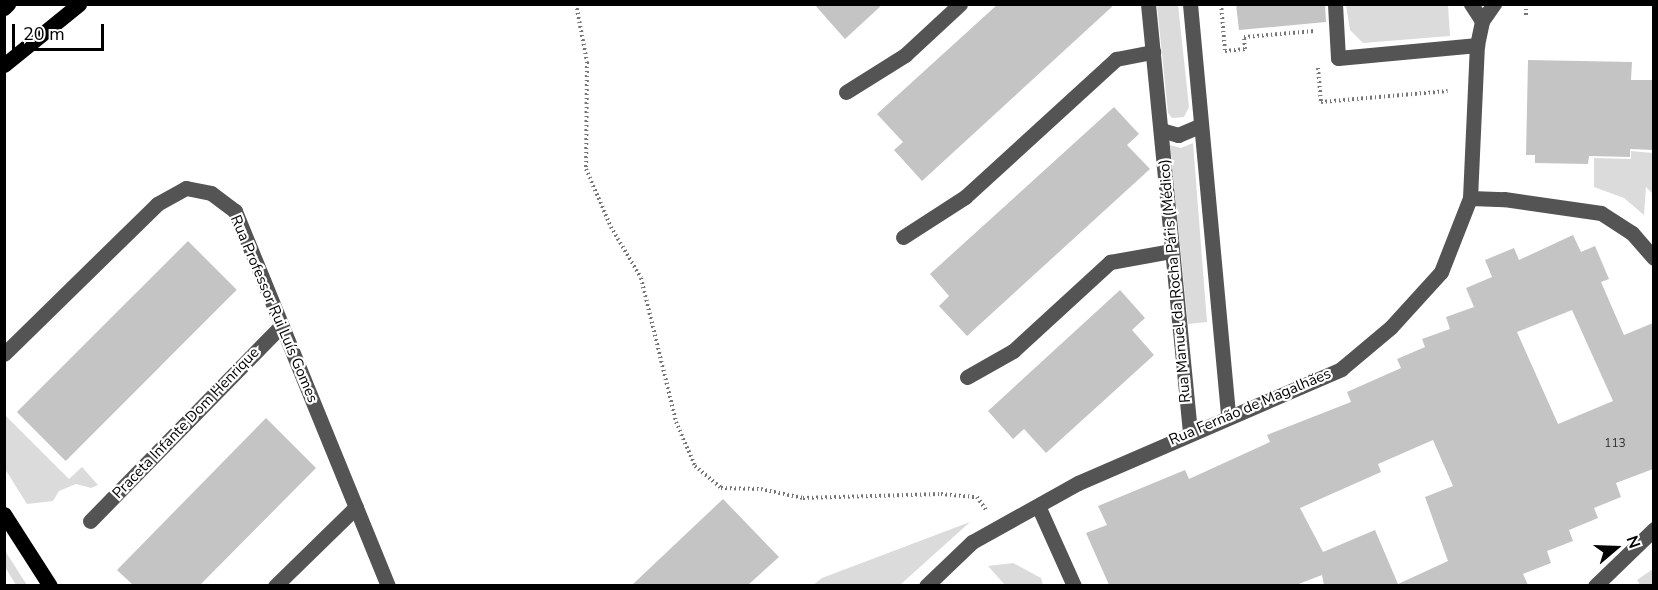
<!DOCTYPE html>
<html>
<head>
<meta charset="utf-8">
<style>
	body { margin:0 }
	#map { position:relative; width:1658px; height:590px; overflow:hidden; background:#fff; font-family:"Nunito Sans",sans-serif }
	div>[style] { position:absolute }
	.green>* { inset:0; background:#dbdbdb }
	.building>* { inset:0; background:#c4c4c4; transform-origin:0 0 }
	.path>* { height:4px; margin-top:-2px; transform-origin:0; background:repeating-linear-gradient(90deg,#767676 0 1.5px,transparent 0 4.5px) }
	.minor>* { height:15px; margin:-7.5px; padding:0 7.5px; transform-origin:7.5px; border-radius:7.5px; background:#545454 }
	.major>* { height:15px; margin:-7.5px; padding:0 7.5px; transform-origin:7.5px; border-radius:7.5px; background:#000 }
	span { translate:-50% -50%; white-space:nowrap; text-align:center; line-height:1.15; -webkit-text-stroke:4.5px #fff; paint-order:stroke }
	.number-label { font-size:12px; color:#313131 }
	.number-label span { -webkit-text-stroke-width:0 }
	.street-label { font-size:15px; color:#000 }
	.frame { position:absolute; inset:0; border:6px solid #000; pointer-events:none }
	.north { position:absolute; left:1586px; top:518px; width:60px; height:60px; -webkit-text-stroke:4px #fff; paint-order:stroke; rotate:71deg; font-size:16px; font-weight:700; line-height:24px; text-align:center; color:#000 }
	.north::after { content:''; display:block; margin:auto; width:21px; height:27px; background:#000; clip-path:polygon(50% 0,100% 100%,50% 72%,0 100%) }
	.scale { position:absolute; left:12px; top:24px; width:92px; height:27px; box-sizing:border-box; border:3px solid #000; border-top:0; padding-left:8px; font-size:18px; line-height:21px; white-space:nowrap; color:#000; -webkit-text-stroke:4px #fff; paint-order:stroke }
</style>
</head>
<body>
<div id="map">
	<div class="green">
		<i style="clip-path:polygon(1157px 5px,1178px 5px,1189px 107px,1184px 117px,1172px 118px,1168px 113px)"></i>
		<i style="clip-path:polygon(1346px 5px,1448px 5px,1450px 36px,1363px 43px,1350px 30px)"></i>
		<i style="clip-path:polygon(1193px 143px,1207px 322px,1188px 324px,1170px 145px,1181px 148px)"></i>
		<i style="clip-path:polygon(1631px 151px,1653px 153px,1653px 194px,1646px 187px,1644px 215px,1624px 198px,1594px 187px,1594px 158px,1631px 159px)"></i>
		<i style="clip-path:polygon(5px 415px,69px 479px,82px 467px,98px 485px,91px 488px,76px 484px,59px 491px,53px 501px,27px 504px,5px 469px)"></i>
		<i style="clip-path:polygon(970px 522px,900px 585px,813px 585px,822px 578px)"></i>
		<i style="clip-path:polygon(5px 551px,27px 585px,16px 585px,5px 567px)"></i>
		<i style="clip-path:polygon(1013px 563px,1041px 578px,1043px 585px,1005px 585px,988px 566px)"></i>
		<i style="clip-path:polygon(1653px 569px,1653px 585px,1640px 585px,1637px 580px)"></i>
	</div>
	<div class="building">
		<i style="clip-path:polygon(814px 4px,883px 4px,845px 39px)"></i>
		<i style="clip-path:polygon(998px 4px,1115px 4px,922px 181px,894px 150px,903px 142px,877px 114px)"></i>
		<i style="clip-path:polygon(1236px 4px,1325px 4px,1326px 22px,1239px 30px)"></i>
		<i style="clip-path:polygon(1528px 60px,1632px 62px,1631px 80px,1653px 80px,1653px 150px,1630px 149px,1630px 157px,1589px 156px,1588px 164px,1535px 163px,1535px 155px,1526px 155px)"></i>
		<i style="clip-path:polygon(1114px 107px,1139px 134px,1127px 145px,1150px 169px,967px 336px,939px 306px,949px 296px,930px 274px)"></i>
		<i style="clip-path:polygon(evenodd,1573px 235px,1581px 252px,1595px 246px,1609px 279px,1601px 282px,1624px 335px,1653px 323px,1653px 469px,1616px 483px,1621px 497px,1594px 508px,1598px 518px,1569px 530px,1573px 541px,1547px 551px,1551px 563px,1523px 574px,1528px 585px,1324px 585px,1322px 575px,1296px 585px,1109px 585px,1086px 533px,1107px 525px,1098px 506px,1185px 470px,1189px 479px,1270px 442px,1267px 435px,1351px 402px,1347px 392px,1401px 368px,1397px 359px,1425px 347px,1422px 339px,1450px 329px,1446px 317px,1474px 307px,1466px 288px,1492px 277px,1485px 260px,1514px 248px,1519px 260px,1573px 235px,1572px 310px,1613px 401px,1558px 424px,1517px 332px,1572px 310px,1573px 235px,1433px 440px,1453px 486px,1425px 497px,1448px 561px,1398px 584px,1375px 530px,1323px 552px,1300px 508px,1381px 472px,1378px 464px,1433px 440px)"></i>
		<i style="left:188px;top:241px;width:69px;height:242px;rotate:45deg"></i>
		<i style="clip-path:polygon(1120px 290px,1145px 318px,1132px 330px,1154px 355px,1046px 453px,1024px 429px,1013px 439px,988px 411px)"></i>
		<i style="clip-path:polygon(266px 418px,316px 468px,200px 585px,133px 585px,117px 570px)"></i>
		<i style="clip-path:polygon(723px 499px,779px 557px,748px 585px,632px 585px)"></i>
	</div>
	<div class="path">
		<i style="left:576px;top:4px;width:59px;rotate:79.3deg"></i>
		<i style="left:587px;top:62px;width:107px;rotate:90.5deg"></i>
		<i style="left:586px;top:169px;width:63px;rotate:66.7deg"></i>
		<i style="left:611px;top:227px;width:59px;rotate:59.5deg"></i>
		<i style="left:641px;top:278px;width:148px;rotate:76.3deg"></i>
		<i style="left:676px;top:422px;width:48px;rotate:66.6deg"></i>
		<i style="left:695px;top:466px;width:34px;rotate:40deg"></i>
		<i style="left:721px;top:488px;width:40px;rotate:1.4deg"></i>
		<i style="left:761px;top:489px;width:43px;rotate:12.1deg"></i>
		<i style="left:803px;top:498px;width:138px;rotate:-1.7deg"></i>
		<i style="left:941px;top:494px;width:36px;rotate:5deg"></i>
		<i style="left:977px;top:497px;width:16px;rotate:55deg"></i>
		<i style="left:1221px;top:4px;width:47px;rotate:85.1deg"></i>
		<i style="left:1225px;top:51px;width:20px;rotate:-6deg"></i>
		<i style="left:1245px;top:49px;width:12px;rotate:-95deg"></i>
		<i style="left:1244px;top:37px;width:71px;rotate:-4.8deg"></i>
		<i style="left:1526px;top:15px;width:11px;rotate:-90deg"></i>
		<i style="left:1318px;top:68px;width:34px;rotate:85deg"></i>
		<i style="left:1321px;top:102px;width:127px;rotate:-5deg"></i>
	</div>
	<div class="minor">
		<i style="left:1148px;top:4px;width:430px;rotate:84.4deg"></i>
		<i style="left:1190px;top:4px;width:414px;rotate:84.7deg"></i>
		<i style="left:1335px;top:4px;width:54px;rotate:86.8deg"></i>
		<i style="left:1338px;top:58px;width:140px;rotate:-5.3deg"></i>
		<i style="left:1471px;top:4px;width:20px;rotate:57deg"></i>
		<i style="left:846px;top:92px;width:70px;rotate:-32.1deg"></i>
		<i style="left:905px;top:55px;width:75px;rotate:-42.8deg"></i>
		<i style="left:1161px;top:130px;width:18px;rotate:16deg"></i>
		<i style="left:1178px;top:135px;width:25px;rotate:-23deg"></i>
		<i style="left:1470px;top:198px;width:34px;rotate:2deg"></i>
		<i style="left:1504px;top:199px;width:98px;rotate:8.2deg"></i>
		<i style="left:1601px;top:213px;width:37px;rotate:33deg"></i>
		<i style="left:1632px;top:233px;width:33px;rotate:49deg"></i>
		<i style="left:903px;top:237px;width:74px;rotate:-32.8deg"></i>
		<i style="left:965px;top:197px;width:205px;rotate:-42.4deg"></i>
		<i style="left:1116px;top:59px;width:38px;rotate:-11deg"></i>
		<i style="left:4px;top:354px;width:214px;rotate:-44.4deg"></i>
		<i style="left:157px;top:204px;width:33px;rotate:-29deg"></i>
		<i style="left:186px;top:188px;width:25px;rotate:11deg"></i>
		<i style="left:211px;top:193px;width:30px;rotate:37deg"></i>
		<i style="left:235px;top:211px;width:405px;rotate:67.8deg"></i>
		<i style="left:967px;top:377px;width:53px;rotate:-29.5deg"></i>
		<i style="left:1013px;top:351px;width:132px;rotate:-42.5deg"></i>
		<i style="left:1110px;top:262px;width:63px;rotate:-10.1deg"></i>
		<i style="left:1039px;top:508px;width:85px;rotate:65.8deg"></i>
		<i style="left:90px;top:521px;width:274px;rotate:-45.6deg"></i>
		<i style="left:275px;top:586px;width:113px;rotate:-44.3deg"></i>
		<i style="left:926px;top:586px;width:64px;rotate:-43.7deg"></i>
		<i style="left:972px;top:542px;width:121px;rotate:-29.1deg"></i>
		<i style="left:1078px;top:483px;width:287px;rotate:-23.4deg"></i>
		<i style="left:1341px;top:369px;width:65px;rotate:-40deg"></i>
		<i style="left:1391px;top:327px;width:74px;rotate:-47.7deg"></i>
		<i style="left:1441px;top:272px;width:79px;rotate:-68.6deg"></i>
		<i style="left:1470px;top:198px;width:153px;rotate:-87.4deg"></i>
		<i style="left:1477px;top:45px;width:25px;rotate:-78deg"></i>
		<i style="left:1482px;top:21px;width:21px;rotate:-55deg"></i>
		<i style="left:1595px;top:586px;width:82px;rotate:-44deg"></i>
	</div>
	<div class="major">
		<i style="left:4px;top:8px;width:6px;rotate:-45deg"></i>
		<i style="left:4px;top:65px;width:97px;rotate:-39.1deg"></i>
		<i style="left:4px;top:514px;width:85px;rotate:57.4deg"></i>
	</div>
	<div class="number-label">
		<span style="left:1615px;top:444px">113</span>
	</div>
	<div class="street-label">
		<span style="left:1175px;top:281px;rotate:-95deg">Rua Manuel da Rocha Páris (Médico)</span>
		<span style="left:274px;top:309px;rotate:67deg">Rua Professor Rui Luís Gomes</span>
		<span style="left:1250px;top:407px;rotate:-23deg">Rua Fernão de Magalhães</span>
		<span style="left:186px;top:423px;rotate:-46deg">Praceta Infante Dom Henrique</span>
	</div>
	<div class="frame"></div>
	<div class="north">N</div>
	<div class="scale">20 m</div>
</div>
</body>
</html>
